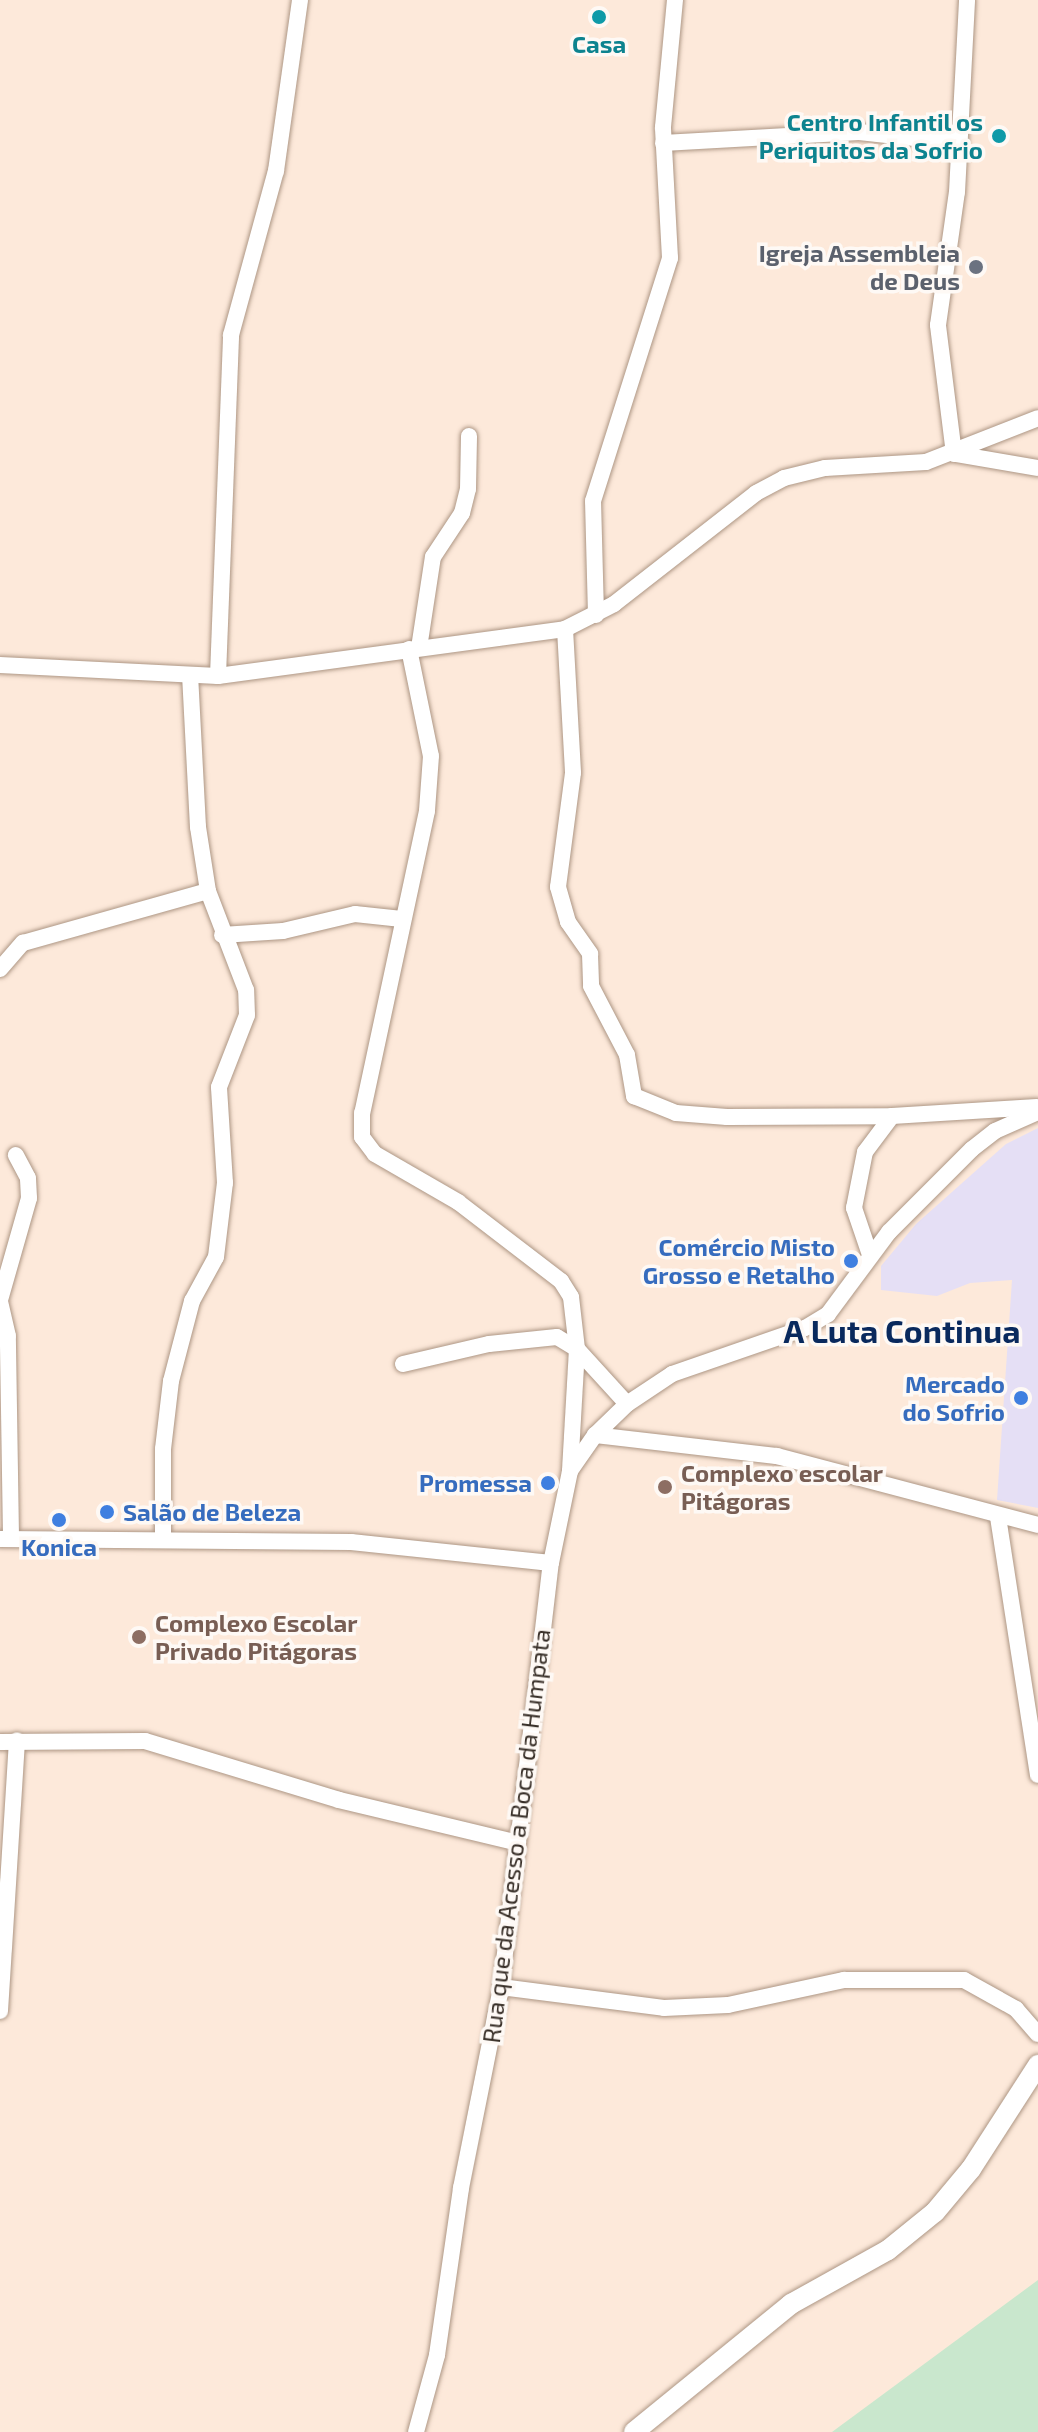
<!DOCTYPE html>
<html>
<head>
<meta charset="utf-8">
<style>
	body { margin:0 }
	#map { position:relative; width:1038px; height:2432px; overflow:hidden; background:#fde9da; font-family:"Exo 2",sans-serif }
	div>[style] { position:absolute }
	.commercial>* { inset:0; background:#e5dff5 }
	.green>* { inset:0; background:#c9e7cd }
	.roads { filter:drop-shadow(0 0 2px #ad9684) drop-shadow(0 0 2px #ad9684) }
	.minor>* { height:16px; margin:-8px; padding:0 8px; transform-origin:8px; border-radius:8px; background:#fff }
	.tertiary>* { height:20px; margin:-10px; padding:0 10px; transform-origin:10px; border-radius:10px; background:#fff }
	.dots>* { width:22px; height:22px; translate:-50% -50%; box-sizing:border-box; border:4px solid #fef9f5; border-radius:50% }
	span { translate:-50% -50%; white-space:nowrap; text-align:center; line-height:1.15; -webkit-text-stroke:7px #fef9f5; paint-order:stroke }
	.culture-label { font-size:24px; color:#0d838f; font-weight:700 }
	.right { translate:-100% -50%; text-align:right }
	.worship-label { font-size:24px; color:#5b616d; font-weight:700 }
	.shop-label { font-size:24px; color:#366cbe; font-weight:700 }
	.left { translate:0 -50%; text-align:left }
	.education-label { font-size:24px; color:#785e54; font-weight:700 }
	.street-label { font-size:24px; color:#352c25 }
	.district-label { font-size:32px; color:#09295d; font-weight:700 }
</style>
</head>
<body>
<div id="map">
	<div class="commercial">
		<i style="clip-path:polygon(1038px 1128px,1038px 1508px,997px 1500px,1012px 1280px,970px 1283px,937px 1296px,881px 1290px,881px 1266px,916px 1224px,1006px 1144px)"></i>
	</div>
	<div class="green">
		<i style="clip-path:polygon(1038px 2280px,1038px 2432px,832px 2432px)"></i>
	</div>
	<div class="roads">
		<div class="minor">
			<i style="left:663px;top:143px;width:196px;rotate:-3.2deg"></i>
			<i style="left:859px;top:132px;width:102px;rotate:6.2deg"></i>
			<i style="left:954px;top:454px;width:130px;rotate:-97.1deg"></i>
			<i style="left:938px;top:325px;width:134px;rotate:-81.9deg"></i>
			<i style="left:957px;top:192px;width:192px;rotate:-87deg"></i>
			<i style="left:956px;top:454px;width:83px;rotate:9.7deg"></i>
			<i style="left:596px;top:615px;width:114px;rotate:-91.5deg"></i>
			<i style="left:593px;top:501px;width:255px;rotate:-72.4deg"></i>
			<i style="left:670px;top:258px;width:131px;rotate:-93.1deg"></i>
			<i style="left:663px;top:127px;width:128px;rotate:-84.6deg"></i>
			<i style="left:565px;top:629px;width:144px;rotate:86.8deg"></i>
			<i style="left:573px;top:773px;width:115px;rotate:97.5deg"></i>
			<i style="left:558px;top:887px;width:36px;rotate:74deg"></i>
			<i style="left:568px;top:922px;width:39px;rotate:55deg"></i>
			<i style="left:590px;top:954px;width:32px;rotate:88deg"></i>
			<i style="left:591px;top:986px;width:78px;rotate:62.4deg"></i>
			<i style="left:627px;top:1055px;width:42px;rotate:80.3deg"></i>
			<i style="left:634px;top:1096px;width:45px;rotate:22deg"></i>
			<i style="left:676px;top:1113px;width:51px;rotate:4.5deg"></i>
			<i style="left:727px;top:1117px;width:165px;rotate:-0.3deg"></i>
			<i style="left:892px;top:1116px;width:145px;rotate:-3.6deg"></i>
			<i style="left:419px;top:648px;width:92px;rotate:-81.3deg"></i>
			<i style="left:433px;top:557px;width:53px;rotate:-56.6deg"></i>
			<i style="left:462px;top:513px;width:25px;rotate:-76deg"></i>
			<i style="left:468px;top:489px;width:53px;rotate:-88.9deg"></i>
			<i style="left:409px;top:649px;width:109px;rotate:78.4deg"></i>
			<i style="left:431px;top:756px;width:55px;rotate:94.2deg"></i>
			<i style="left:427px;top:811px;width:309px;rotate:102.1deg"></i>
			<i style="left:362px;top:1113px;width:24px;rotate:90deg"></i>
			<i style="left:362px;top:1137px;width:21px;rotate:53deg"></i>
			<i style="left:375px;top:1154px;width:96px;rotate:30deg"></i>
			<i style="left:458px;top:1202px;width:130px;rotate:37.5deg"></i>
			<i style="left:561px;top:1281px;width:19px;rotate:58deg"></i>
			<i style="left:571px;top:1297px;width:52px;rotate:83.4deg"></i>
			<i style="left:577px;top:1349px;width:122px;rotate:93.3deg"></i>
			<i style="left:0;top:665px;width:218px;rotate:2.9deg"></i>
			<i style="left:218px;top:676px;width:350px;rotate:-7.7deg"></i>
			<i style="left:565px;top:629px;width:55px;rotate:-27deg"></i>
			<i style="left:614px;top:604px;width:180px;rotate:-38deg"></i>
			<i style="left:756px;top:493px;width:32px;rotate:-28deg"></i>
			<i style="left:784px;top:478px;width:42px;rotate:-13.7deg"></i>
			<i style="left:825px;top:468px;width:101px;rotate:-3.4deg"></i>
			<i style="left:926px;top:462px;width:120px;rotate:-21.4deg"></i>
			<i style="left:218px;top:676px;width:341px;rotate:-87.8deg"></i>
			<i style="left:231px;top:335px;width:170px;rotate:-74.7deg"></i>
			<i style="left:276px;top:171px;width:173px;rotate:-82deg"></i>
			<i style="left:222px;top:935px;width:61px;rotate:-3.8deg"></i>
			<i style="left:283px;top:931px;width:74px;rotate:-13.3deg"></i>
			<i style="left:355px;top:914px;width:47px;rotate:6.1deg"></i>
			<i style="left:0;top:969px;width:35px;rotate:-49deg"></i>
			<i style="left:23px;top:943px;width:192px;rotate:-15.7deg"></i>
			<i style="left:870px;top:1255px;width:50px;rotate:-108.8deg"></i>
			<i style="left:854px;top:1208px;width:57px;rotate:-78.9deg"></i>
			<i style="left:865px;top:1152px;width:45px;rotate:-53.1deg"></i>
			<i style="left:403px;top:1364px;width:88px;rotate:-13.1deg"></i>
			<i style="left:489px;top:1344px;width:68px;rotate:-5.9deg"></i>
			<i style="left:557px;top:1337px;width:23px;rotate:31deg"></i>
			<i style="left:577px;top:1349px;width:74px;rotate:47.7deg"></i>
			<i style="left:595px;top:1435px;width:183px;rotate:6.6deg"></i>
			<i style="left:777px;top:1456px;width:270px;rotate:14.8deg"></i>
			<i style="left:998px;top:1517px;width:261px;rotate:81.2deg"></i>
			<i style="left:11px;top:1537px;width:201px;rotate:-90.9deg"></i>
			<i style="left:8px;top:1336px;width:37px;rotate:-103deg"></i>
			<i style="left:0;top:1300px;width:106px;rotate:-74.1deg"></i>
			<i style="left:29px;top:1198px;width:20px;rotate:-93deg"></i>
			<i style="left:28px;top:1178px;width:26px;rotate:-118deg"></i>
			<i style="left:163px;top:1538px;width:89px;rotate:-90deg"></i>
			<i style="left:163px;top:1449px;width:68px;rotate:-83.3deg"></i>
			<i style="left:171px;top:1381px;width:83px;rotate:-75.3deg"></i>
			<i style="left:192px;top:1301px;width:50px;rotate:-61.4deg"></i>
			<i style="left:216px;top:1257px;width:75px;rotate:-83.1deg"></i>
			<i style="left:225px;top:1183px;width:96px;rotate:-93.6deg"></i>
			<i style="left:219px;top:1087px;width:77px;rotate:-68.7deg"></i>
			<i style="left:247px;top:1015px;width:25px;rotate:-92deg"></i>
			<i style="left:246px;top:990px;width:106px;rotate:-111deg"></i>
			<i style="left:208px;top:891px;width:65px;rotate:-98.9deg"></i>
			<i style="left:198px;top:827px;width:151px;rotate:-93deg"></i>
			<i style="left:0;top:1539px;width:351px;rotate:0.5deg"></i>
			<i style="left:351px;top:1542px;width:201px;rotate:6deg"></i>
			<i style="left:0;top:1742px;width:145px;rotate:-0.4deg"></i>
			<i style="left:145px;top:1741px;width:203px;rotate:16.9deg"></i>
			<i style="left:339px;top:1800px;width:184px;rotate:13.5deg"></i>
			<i style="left:501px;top:1987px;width:164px;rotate:7.3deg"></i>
			<i style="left:664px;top:2008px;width:64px;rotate:-2.7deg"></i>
			<i style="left:728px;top:2005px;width:119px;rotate:-12.2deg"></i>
			<i style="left:844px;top:1980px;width:120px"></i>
			<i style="left:964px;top:1980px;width:60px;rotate:29.1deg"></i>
			<i style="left:1016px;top:2009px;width:33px;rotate:49deg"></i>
			<i style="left:0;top:2011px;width:271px;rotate:-86.4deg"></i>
			<i style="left:416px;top:2432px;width:80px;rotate:-74.7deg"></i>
			<i style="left:437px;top:2355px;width:169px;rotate:-81.8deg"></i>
			<i style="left:461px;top:2188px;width:205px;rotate:-78.7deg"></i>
			<i style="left:501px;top:1987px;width:427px;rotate:-83.3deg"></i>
			<i style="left:551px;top:1563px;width:94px;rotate:-78.3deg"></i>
			<i style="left:570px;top:1471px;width:44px;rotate:-55.2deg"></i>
			<i style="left:595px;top:1435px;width:45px;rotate:-44.1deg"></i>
			<i style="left:627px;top:1404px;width:54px;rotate:-33.7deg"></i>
			<i style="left:672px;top:1374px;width:141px;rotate:-19.1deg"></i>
			<i style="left:805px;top:1328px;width:27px;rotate:-31deg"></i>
			<i style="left:828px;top:1314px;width:102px;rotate:-53.4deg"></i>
			<i style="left:889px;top:1232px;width:117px;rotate:-45deg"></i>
			<i style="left:972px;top:1149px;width:29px;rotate:-38deg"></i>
			<i style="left:995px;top:1131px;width:47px;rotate:-23.8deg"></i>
		</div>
		<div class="tertiary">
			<i style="left:634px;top:2432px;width:203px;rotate:-39.2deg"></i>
			<i style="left:791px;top:2304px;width:111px;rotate:-29.1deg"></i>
			<i style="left:888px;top:2250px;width:60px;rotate:-39deg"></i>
			<i style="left:935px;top:2212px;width:56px;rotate:-50.1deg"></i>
			<i style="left:971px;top:2169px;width:124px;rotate:-57.2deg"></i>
		</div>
	</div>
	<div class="dots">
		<i style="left:599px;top:17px;background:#0f9aa8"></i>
		<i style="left:999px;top:136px;background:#0f9aa8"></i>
		<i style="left:976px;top:267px;background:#6b7280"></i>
		<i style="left:851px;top:1261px;background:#3f7fe0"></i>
		<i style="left:1021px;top:1398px;background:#3f7fe0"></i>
		<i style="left:548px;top:1483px;background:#3f7fe0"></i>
		<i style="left:665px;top:1487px;background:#8d6e63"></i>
		<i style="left:107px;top:1512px;background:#3f7fe0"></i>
		<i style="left:59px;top:1520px;background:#3f7fe0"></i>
		<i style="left:139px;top:1637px;background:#8d6e63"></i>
	</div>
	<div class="culture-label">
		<span style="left:599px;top:44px">Casa</span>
		<span class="right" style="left:983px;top:136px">Centro Infantil os<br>Periquitos da Sofrio</span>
	</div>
	<div class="worship-label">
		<span class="right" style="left:960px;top:267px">Igreja Assembleia<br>de Deus</span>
	</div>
	<div class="shop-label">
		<span class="right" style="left:835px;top:1261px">Comércio Misto<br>Grosso e Retalho</span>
		<span class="right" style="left:1005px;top:1398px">Mercado<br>do Sofrio</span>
		<span class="right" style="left:532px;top:1483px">Promessa</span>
		<span class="left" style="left:123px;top:1512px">Salão de Beleza</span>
		<span style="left:59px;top:1547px">Konica</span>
	</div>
	<div class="education-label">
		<span class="left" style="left:681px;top:1487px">Complexo escolar<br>Pitágoras</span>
		<span class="left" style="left:155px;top:1637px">Complexo Escolar<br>Privado Pitágoras</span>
	</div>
	<div class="street-label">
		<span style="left:516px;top:1836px;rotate:-83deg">Rua que da Acesso a Boca da Humpata</span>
	</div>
	<div class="district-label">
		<span style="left:902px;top:1330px">A Luta Continua</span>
	</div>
</div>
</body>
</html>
